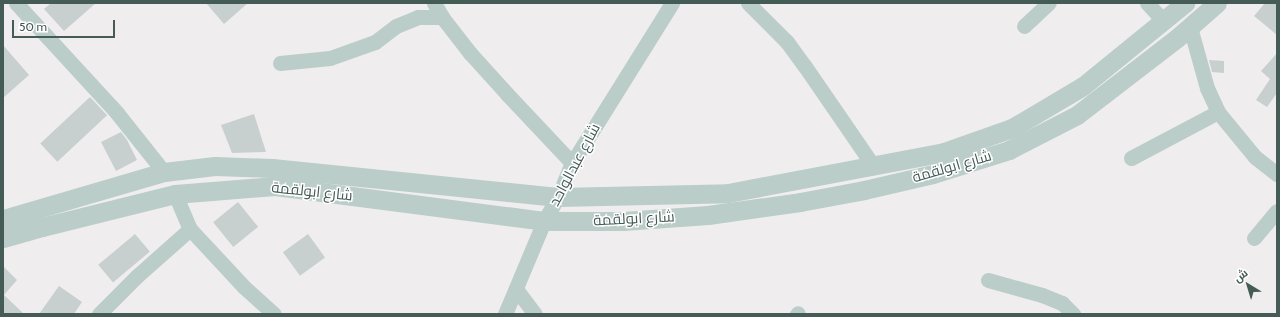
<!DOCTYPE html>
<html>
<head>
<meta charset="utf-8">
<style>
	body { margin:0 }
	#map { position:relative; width:1280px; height:317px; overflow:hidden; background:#f0edef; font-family:Cabin,Cairo,sans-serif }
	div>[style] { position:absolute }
	.building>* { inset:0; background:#c7d0ce; transform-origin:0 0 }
	.minor>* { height:15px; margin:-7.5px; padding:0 7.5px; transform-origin:7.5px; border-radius:7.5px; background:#bbcdc8 }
	.tertiary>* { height:19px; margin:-9.5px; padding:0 9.5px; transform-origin:9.5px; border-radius:9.5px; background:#bbcdc8 }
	span { translate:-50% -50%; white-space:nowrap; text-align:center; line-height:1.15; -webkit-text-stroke:3px #fff; paint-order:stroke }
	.street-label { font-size:15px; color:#455b55 }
	.frame { position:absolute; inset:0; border:4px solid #455b55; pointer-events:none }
	.north { position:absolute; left:1228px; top:265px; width:40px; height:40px; -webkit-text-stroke:3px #fff; paint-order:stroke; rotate:322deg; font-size:11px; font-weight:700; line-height:16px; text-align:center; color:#455b55 }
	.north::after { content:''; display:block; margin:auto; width:14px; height:18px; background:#455b55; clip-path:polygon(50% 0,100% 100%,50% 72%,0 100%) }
	.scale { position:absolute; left:12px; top:20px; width:103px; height:18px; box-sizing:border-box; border:2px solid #455b55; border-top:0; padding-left:5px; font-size:12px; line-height:14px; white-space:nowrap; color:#455b55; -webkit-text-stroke:3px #fff; paint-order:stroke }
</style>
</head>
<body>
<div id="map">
	<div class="building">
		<i style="clip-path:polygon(51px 3px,96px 3px,64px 31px,44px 9px)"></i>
		<i style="clip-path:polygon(206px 3px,248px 3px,224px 24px)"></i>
		<i style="clip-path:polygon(1265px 3px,1277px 3px,1277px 35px,1254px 16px)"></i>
		<i style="clip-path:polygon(3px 45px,29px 75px,3px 98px)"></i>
		<i style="clip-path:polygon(1277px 53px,1277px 93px,1267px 107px,1256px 100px,1270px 79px,1261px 71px)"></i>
		<i style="clip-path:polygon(1209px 60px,1224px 61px,1224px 73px,1212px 72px)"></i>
		<i style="left:90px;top:97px;width:25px;height:68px;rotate:47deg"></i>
		<i style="clip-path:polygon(254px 114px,266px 152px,232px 153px,221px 125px)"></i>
		<i style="clip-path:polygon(121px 132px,127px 140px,137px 160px,116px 171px,101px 142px)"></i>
		<i style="left:238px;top:202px;width:32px;height:32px;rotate:51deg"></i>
		<i style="left:135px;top:234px;width:23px;height:48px;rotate:50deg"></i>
		<i style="left:308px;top:234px;width:29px;height:31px;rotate:54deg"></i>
		<i style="clip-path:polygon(3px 266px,17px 280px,4px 295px,24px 314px,3px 314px)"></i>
		<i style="clip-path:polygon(59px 286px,82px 302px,74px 314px,39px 314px)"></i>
	</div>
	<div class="minor">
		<i style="left:16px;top:3px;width:149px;rotate:47.4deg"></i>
		<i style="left:117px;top:113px;width:75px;rotate:51.5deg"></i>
		<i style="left:434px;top:3px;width:16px;rotate:60deg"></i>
		<i style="left:442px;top:17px;width:46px;rotate:52.1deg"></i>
		<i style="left:470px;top:53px;width:55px;rotate:47.9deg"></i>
		<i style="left:507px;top:94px;width:95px;rotate:46.7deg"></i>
		<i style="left:748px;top:3px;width:55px;rotate:45deg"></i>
		<i style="left:787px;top:42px;width:29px;rotate:54deg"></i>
		<i style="left:804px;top:65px;width:124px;rotate:55.5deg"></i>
		<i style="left:1147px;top:3px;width:25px;rotate:47deg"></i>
		<i style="left:1024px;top:26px;width:34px;rotate:-43deg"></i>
		<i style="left:1190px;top:27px;width:63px;rotate:74.4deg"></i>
		<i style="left:1207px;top:88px;width:26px;rotate:65deg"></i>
		<i style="left:1218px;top:112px;width:58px;rotate:50.6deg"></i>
		<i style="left:1255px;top:157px;width:28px;rotate:38deg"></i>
		<i style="left:280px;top:63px;width:50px;rotate:-5.7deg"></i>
		<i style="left:330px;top:58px;width:48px;rotate:-19.6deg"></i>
		<i style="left:375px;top:42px;width:26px;rotate:-37deg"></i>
		<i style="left:396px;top:26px;width:24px;rotate:-22deg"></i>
		<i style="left:418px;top:17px;width:24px"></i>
		<i style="left:1131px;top:158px;width:98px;rotate:-27.9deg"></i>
		<i style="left:175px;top:194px;width:38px;rotate:67deg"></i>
		<i style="left:190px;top:229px;width:79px;rotate:47deg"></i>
		<i style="left:244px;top:287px;width:40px;rotate:42deg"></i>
		<i style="left:1254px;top:238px;width:35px;rotate:-50deg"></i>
		<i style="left:988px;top:280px;width:56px;rotate:15.5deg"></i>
		<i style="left:1042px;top:295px;width:22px;rotate:22deg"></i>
		<i style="left:1062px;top:303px;width:16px;rotate:45deg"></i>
		<i style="left:516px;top:289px;width:31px;rotate:53deg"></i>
		<i style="left:99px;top:314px;width:54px;rotate:-45deg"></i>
		<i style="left:137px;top:276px;width:71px;rotate:-41.6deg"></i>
		<i style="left:505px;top:314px;width:101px;rotate:-67.2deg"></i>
		<i style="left:544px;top:221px;width:28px;rotate:-60deg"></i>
		<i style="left:558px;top:197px;width:37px;rotate:-68deg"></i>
		<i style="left:572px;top:163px;width:189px;rotate:-58deg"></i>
		<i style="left:797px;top:314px;width:1px;rotate:-45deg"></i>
	</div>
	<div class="tertiary">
		<i style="left:3px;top:219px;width:168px;rotate:-16.3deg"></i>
		<i style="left:164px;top:172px;width:51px;rotate:-6.7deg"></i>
		<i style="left:215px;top:166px;width:57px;rotate:2deg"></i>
		<i style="left:272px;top:168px;width:287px;rotate:5.8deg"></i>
		<i style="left:558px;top:197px;width:170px;rotate:-1.3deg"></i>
		<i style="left:728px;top:193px;width:220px;rotate:-10.7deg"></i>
		<i style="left:944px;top:152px;width:72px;rotate:-19.4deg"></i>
		<i style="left:1012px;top:128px;width:82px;rotate:-30.6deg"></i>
		<i style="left:1083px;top:86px;width:132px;rotate:-39.1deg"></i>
		<i style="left:3px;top:238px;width:41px;rotate:-15.8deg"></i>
		<i style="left:42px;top:227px;width:137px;rotate:-13.9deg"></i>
		<i style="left:175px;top:194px;width:100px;rotate:-4.6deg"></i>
		<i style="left:275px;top:186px;width:271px;rotate:7.4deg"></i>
		<i style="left:544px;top:221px;width:79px"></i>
		<i style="left:623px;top:221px;width:85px;rotate:-4deg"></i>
		<i style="left:708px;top:215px;width:93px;rotate:-8deg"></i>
		<i style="left:800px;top:202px;width:65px;rotate:-10.6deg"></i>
		<i style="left:864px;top:190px;width:71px;rotate:-13.1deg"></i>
		<i style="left:933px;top:174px;width:80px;rotate:-17.5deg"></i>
		<i style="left:1009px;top:150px;width:76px;rotate:-27.2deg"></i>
		<i style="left:1077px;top:115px;width:126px;rotate:-37.6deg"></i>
		<i style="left:1177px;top:38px;width:53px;rotate:-41.2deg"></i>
	</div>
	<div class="street-label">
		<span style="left:575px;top:165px;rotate:-62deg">شارع عبدالواحد</span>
		<span style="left:952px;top:167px;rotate:-16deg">شارع ابولقمة</span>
		<span style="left:312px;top:192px;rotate:6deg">شارع ابولقمة</span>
		<span style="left:634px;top:219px;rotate:-3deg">شارع ابولقمة</span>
	</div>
	<div class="frame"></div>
	<div class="north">ش</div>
	<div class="scale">50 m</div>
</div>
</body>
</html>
